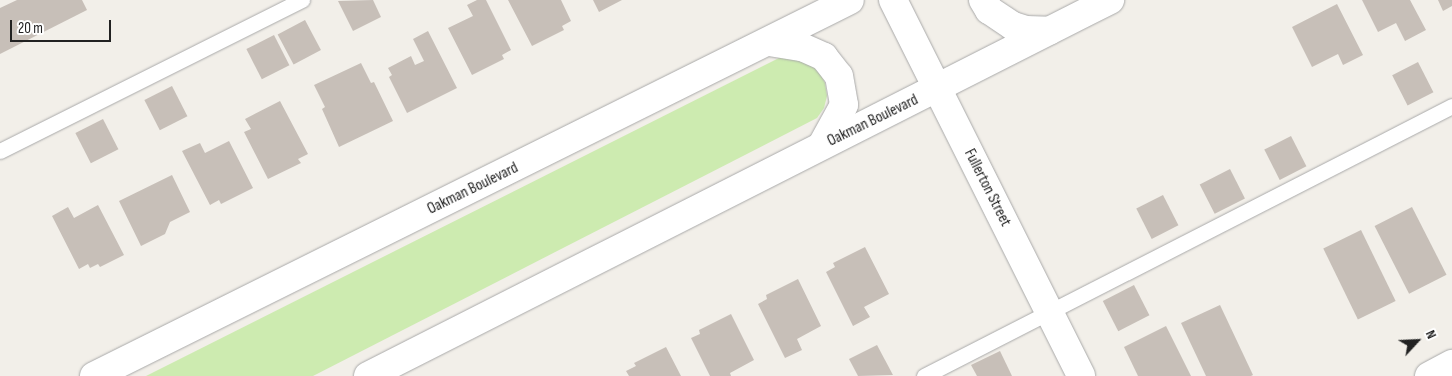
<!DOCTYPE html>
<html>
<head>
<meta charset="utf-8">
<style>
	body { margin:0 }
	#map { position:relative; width:1452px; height:376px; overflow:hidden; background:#f2efe9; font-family:"Sofia Sans Condensed",sans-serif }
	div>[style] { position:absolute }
	.grass>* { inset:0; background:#cdebb0 }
	.building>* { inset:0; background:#c7bfb8; transform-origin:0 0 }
	.roads { filter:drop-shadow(0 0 1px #a9a9a9) drop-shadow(0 0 1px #a9a9a9) }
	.service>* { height:15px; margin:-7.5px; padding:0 7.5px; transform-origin:7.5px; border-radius:7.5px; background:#fff }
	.minor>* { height:28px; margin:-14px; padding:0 14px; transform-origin:14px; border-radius:14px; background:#fff }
	.tertiary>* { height:28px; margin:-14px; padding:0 14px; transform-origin:14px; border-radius:14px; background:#fff }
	span { translate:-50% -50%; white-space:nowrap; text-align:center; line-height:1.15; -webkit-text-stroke:4.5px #fff; paint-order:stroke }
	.street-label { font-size:16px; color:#222 }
	.north { position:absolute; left:1392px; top:316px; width:50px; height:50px; -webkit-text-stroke:4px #fff; paint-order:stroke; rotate:65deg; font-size:14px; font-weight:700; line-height:20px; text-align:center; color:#222 }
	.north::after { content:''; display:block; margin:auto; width:18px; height:22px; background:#222; clip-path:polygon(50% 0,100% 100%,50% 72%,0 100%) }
	.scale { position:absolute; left:10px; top:20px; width:101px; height:22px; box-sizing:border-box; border:2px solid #222; border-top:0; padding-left:6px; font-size:15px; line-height:18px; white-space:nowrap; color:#222; -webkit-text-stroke:4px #fff; paint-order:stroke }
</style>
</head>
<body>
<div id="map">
	<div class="grass">
		<i style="clip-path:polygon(783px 56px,803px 59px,820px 73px,825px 83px,827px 96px,824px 108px,817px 118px,313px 376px,146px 376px)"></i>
	</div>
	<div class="building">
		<i style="clip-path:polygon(17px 0,82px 0,87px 10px,0 54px,0 8px)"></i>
		<i style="clip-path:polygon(373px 0,381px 17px,353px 31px,338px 1px)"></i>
		<i style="clip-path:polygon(477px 0,486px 0,511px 50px,502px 55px,504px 59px,472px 75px,448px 28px,473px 16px,467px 5px)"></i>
		<i style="clip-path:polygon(508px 0,561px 0,571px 21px,562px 26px,564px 30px,532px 46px)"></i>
		<i style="clip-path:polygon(593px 0,622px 0,599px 12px)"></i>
		<i style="clip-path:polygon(1362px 0,1410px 0,1426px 30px,1405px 41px,1396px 23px,1378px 32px)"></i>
		<i style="clip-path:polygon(1438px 0,1452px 0,1452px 6px,1443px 11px)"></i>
		<i style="clip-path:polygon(1337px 4px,1363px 55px,1343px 65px,1338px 54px,1312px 67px,1292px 27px)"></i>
		<i style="left:305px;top:20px;width:34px;height:31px;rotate:62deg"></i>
		<i style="clip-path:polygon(428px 31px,457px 88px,407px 113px,389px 77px,392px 75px,388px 68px,411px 56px,415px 65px,424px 61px,413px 39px)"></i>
		<i style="left:274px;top:35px;width:34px;height:31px;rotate:63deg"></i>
		<i style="left:1418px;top:62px;width:34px;height:29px;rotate:63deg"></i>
		<i style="clip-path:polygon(361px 63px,371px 83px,374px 82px,393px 121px,339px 147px,322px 109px,325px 107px,314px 85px)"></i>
		<i style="left:172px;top:86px;width:34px;height:31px;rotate:63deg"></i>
		<i style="clip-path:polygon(280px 101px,308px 154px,298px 159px,301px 163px,268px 179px,244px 132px,251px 129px,245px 119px)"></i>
		<i style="left:103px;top:119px;width:34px;height:31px;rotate:63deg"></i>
		<i style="left:1291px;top:136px;width:34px;height:30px;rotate:63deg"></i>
		<i style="clip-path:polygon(229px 141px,253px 188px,221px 204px,219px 200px,210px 205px,182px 151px,200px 143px,205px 153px)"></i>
		<i style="left:1230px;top:169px;width:33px;height:34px;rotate:63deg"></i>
		<i style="clip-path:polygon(172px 175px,190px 212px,170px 222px,165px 234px,141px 246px,119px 201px)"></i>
		<i style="left:1163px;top:195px;width:34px;height:30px;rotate:63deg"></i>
		<i style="clip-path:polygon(98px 205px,124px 255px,100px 267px,98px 264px,90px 268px,88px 264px,79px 269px,52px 216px,68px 207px,74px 218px)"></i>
		<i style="left:1412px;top:207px;width:76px;height:42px;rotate:63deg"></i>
		<i style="left:1361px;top:230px;width:79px;height:42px;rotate:64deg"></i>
		<i style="clip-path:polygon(865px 247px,889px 294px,864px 307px,870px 317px,853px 326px,826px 272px,835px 267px,833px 263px)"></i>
		<i style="clip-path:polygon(798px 279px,821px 326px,797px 339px,802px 350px,785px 358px,758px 304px,767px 299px,766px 295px)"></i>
		<i style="left:1134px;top:285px;width:34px;height:35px;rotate:63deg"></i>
		<i style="clip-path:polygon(1220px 305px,1253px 375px,1251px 376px,1206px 376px,1181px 323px)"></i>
		<i style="clip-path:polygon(731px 314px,754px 360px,730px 373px,731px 376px,710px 376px,691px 338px,700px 334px,699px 330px)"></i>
		<i style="clip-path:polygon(1166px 326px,1191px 376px,1138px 376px,1124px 347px)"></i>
		<i style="clip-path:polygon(877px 345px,893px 375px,858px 376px,849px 359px)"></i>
		<i style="clip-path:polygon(666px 347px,681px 376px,629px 376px,626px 371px,636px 366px,634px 363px)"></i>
		<i style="clip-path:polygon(1000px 351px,1012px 376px,977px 376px,971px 365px)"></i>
	</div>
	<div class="roads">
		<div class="service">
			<i style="left:0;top:151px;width:338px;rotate:-26.6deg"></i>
			<i style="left:924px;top:376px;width:593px;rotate:-27.08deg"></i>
		</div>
		<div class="minor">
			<i style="left:1429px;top:376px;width:26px;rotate:-28deg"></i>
		</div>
		<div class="tertiary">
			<i style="left:893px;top:0;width:420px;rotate:63.4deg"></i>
			<i style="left:983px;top:0;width:12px;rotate:59deg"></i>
			<i style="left:989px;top:10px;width:29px;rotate:34deg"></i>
			<i style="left:1013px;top:26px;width:14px;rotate:17deg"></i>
			<i style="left:1026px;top:30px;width:23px;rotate:2deg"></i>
			<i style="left:769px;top:42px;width:33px;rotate:9deg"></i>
			<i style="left:802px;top:47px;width:24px;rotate:24deg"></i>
			<i style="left:824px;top:57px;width:24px;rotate:52deg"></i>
			<i style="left:839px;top:76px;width:29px;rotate:80deg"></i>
			<i style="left:844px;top:105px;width:46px;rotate:118.8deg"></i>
			<i style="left:94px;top:376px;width:844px;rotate:-26.44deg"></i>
			<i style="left:368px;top:376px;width:832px;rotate:-26.87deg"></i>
		</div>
	</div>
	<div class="street-label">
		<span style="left:873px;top:121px;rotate:-26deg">Oakman Boulevard</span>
		<span style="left:987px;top:188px;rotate:63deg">Fullerton Street</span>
		<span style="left:473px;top:189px;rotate:-26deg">Oakman Boulevard</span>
	</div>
	<div class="north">N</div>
	<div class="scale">20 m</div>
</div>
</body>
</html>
